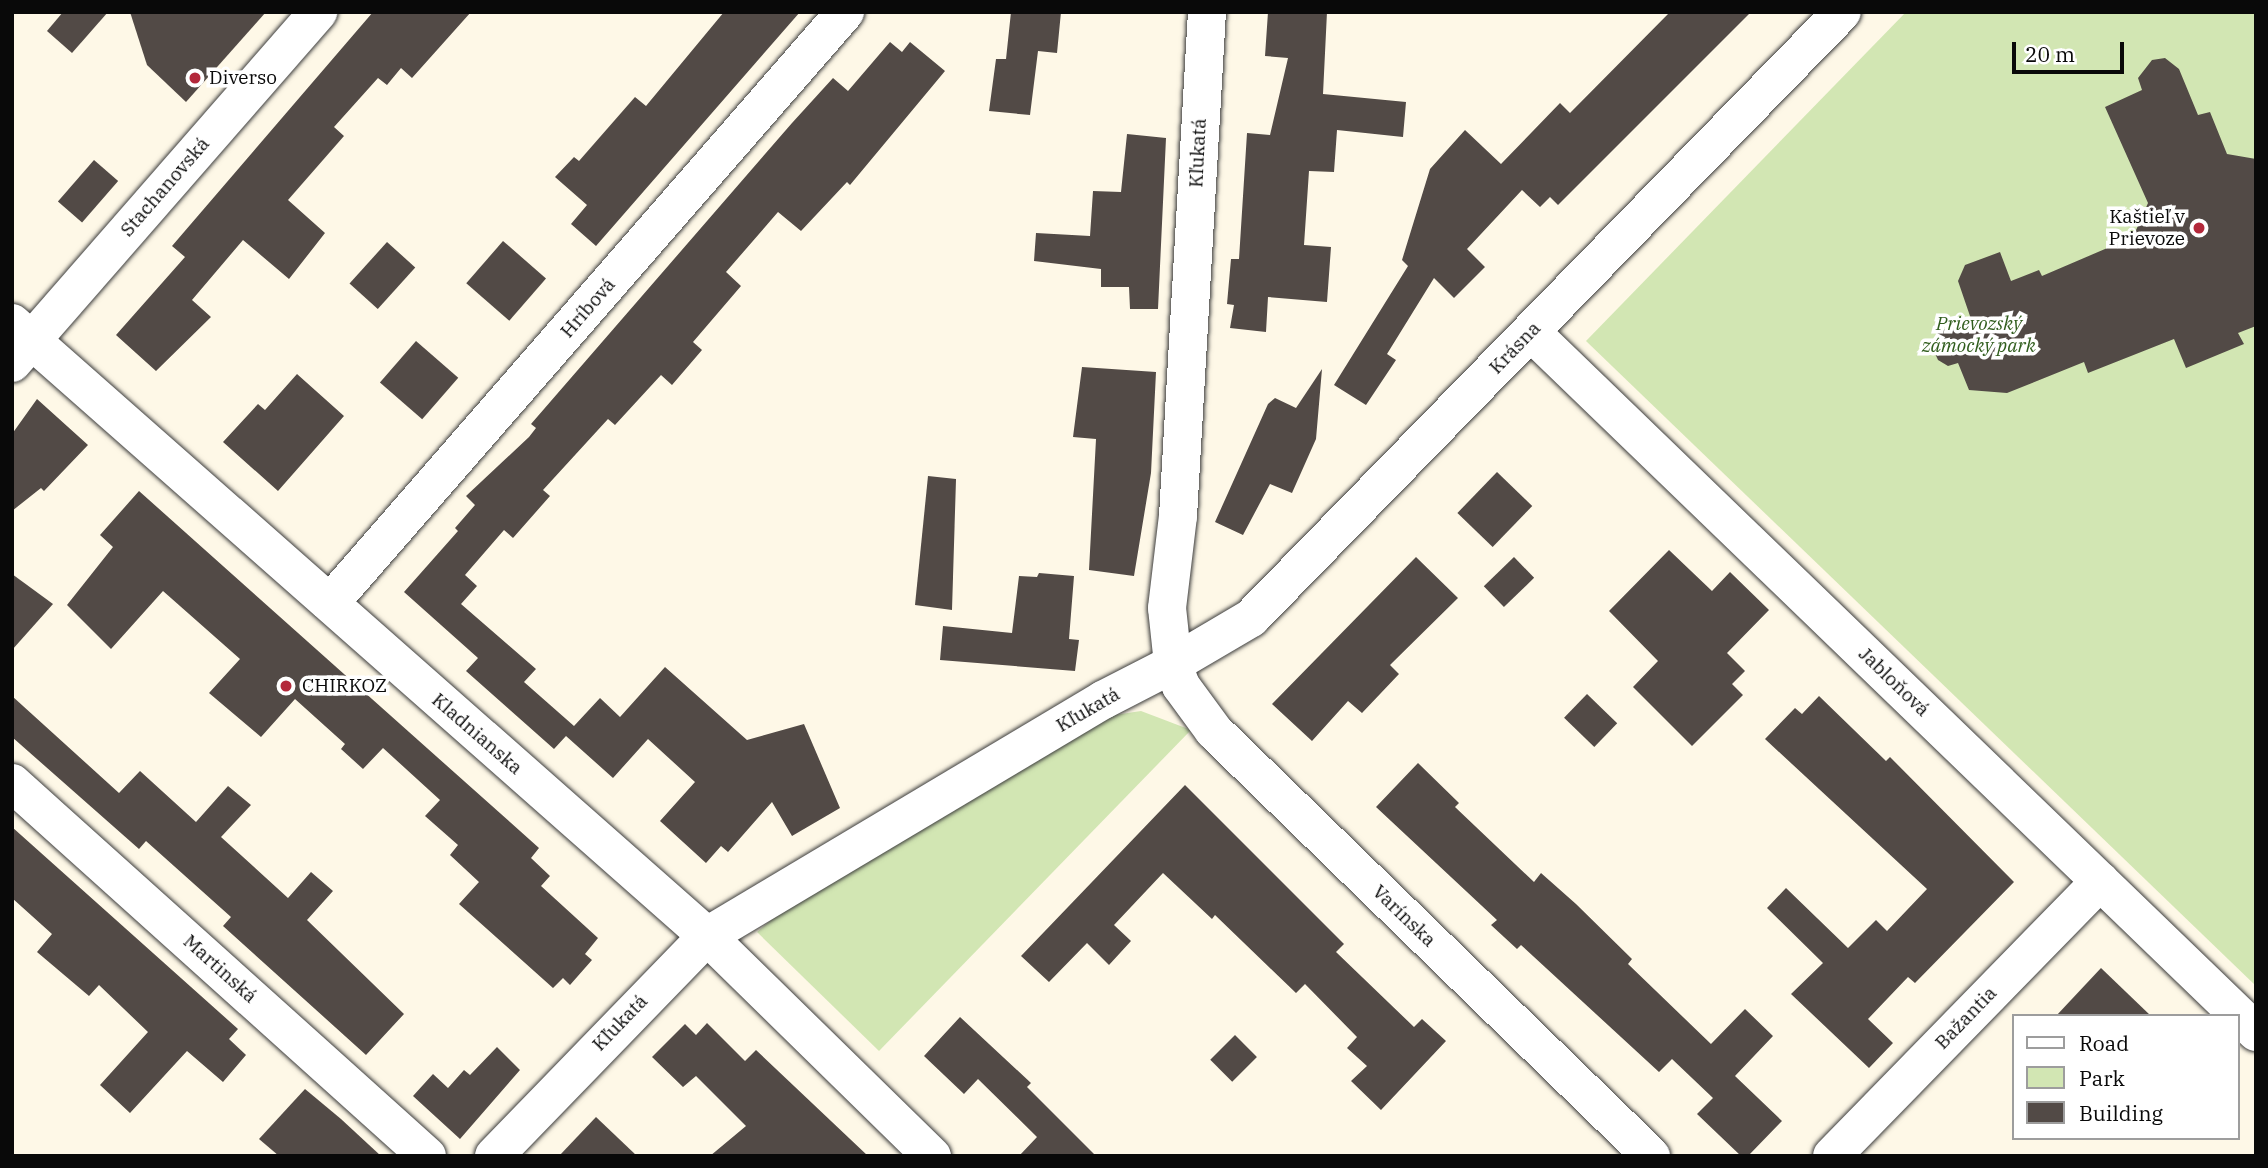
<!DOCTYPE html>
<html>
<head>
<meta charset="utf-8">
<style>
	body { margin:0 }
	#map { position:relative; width:2268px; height:1168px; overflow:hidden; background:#fef8e7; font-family:"IBM Plex Serif",serif }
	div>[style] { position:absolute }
	.green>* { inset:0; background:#d2e6b3 }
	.building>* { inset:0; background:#524a46; transform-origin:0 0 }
	.roads { filter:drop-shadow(0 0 2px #3c3c3c) drop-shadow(0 0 2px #3c3c3c) }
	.minor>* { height:38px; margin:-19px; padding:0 19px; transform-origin:19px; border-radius:19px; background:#fff }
	.dots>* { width:19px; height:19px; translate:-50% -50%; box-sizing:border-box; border:4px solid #fff; border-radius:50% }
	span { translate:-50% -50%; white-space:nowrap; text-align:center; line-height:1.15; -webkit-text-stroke:7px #fff; paint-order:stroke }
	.poi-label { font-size:19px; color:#090909 }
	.left { translate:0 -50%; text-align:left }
	.right { translate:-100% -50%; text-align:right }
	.street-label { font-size:19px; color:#090909 }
	.park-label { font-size:19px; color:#305d1d; font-style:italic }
	.frame { position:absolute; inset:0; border:14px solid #090909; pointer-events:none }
	.legend { position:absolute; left:2012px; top:1014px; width:228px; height:126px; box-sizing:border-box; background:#fff; border:2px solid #9d9d9d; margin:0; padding:9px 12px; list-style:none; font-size:21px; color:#090909 }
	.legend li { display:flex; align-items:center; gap:14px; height:35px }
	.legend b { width:35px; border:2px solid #9d9d9d }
	.scale { position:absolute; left:2012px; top:42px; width:112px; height:32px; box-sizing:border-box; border:4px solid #090909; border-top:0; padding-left:9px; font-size:21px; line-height:24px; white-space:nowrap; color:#090909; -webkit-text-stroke:5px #fff; paint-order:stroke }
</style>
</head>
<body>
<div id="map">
	<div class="green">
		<i style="clip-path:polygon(1906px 12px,2256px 12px,2256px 986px,1586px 341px)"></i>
		<i style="clip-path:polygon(1141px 711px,1191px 730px,879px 1051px,757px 932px,772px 919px,1108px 716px)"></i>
	</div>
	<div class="building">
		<i style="clip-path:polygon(63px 12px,108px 12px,72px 53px,47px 31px)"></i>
		<i style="clip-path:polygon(130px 12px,266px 12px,186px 102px,147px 65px)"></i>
		<i style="clip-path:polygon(373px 12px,471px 12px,412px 78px,401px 68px,387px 85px,378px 78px,334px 127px,344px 136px,288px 200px,325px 233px,289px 279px,243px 240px,192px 300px,211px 317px,156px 371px,116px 335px,185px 257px,172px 246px)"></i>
		<i style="clip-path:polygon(724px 12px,800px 12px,596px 246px,571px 224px,587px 205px,555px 177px,574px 157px,579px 161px,635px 97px,646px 106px)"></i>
		<i style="clip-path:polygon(1011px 12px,1061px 12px,1057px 53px,1038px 51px,1030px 115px,989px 111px,996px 59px,1006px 59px)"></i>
		<i style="clip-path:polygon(1268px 12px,1327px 12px,1323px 94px,1406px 102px,1403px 137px,1337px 130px,1334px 172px,1309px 171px,1304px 245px,1331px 247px,1327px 302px,1268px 297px,1266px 332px,1230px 328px,1234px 305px,1227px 304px,1231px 259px,1239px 259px,1247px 133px,1270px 135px,1288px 58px,1265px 56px)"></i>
		<i style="clip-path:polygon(1670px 12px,1751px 12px,1558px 205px,1550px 197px,1540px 207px,1522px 190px,1467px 249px,1485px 267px,1454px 298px,1434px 278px,1387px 354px,1396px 360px,1366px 405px,1334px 385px,1408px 266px,1402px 260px,1430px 169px,1465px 130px,1501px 164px,1560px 103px,1570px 113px)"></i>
		<i style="clip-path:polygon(890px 42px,902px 52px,910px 42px,945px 71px,850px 185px,847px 182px,801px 231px,778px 212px,726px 272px,741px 286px,693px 342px,702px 350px,672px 385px,661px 375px,615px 425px,608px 419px,543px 490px,550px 496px,513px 538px,504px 530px,465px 575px,477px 586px,461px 604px,536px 669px,524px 682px,574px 726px,600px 698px,620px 717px,665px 667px,747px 740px,804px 724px,840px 808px,792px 836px,772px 802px,728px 852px,721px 846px,706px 863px,660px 821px,695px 782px,648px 739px,613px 778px,566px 736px,554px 749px,466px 671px,478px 658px,404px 592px,458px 531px,455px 528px,475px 505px,466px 496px,529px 437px,536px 428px,531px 424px,792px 123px,833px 78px,848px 91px)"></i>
		<i style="clip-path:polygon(2165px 58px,2179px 69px,2198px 115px,2210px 112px,2227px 154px,2256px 159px,2256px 326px,2238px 333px,2244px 344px,2186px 368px,2174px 339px,2088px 373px,2084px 362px,2007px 393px,1969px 390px,1958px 363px,1948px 366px,1938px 360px,1932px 347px,1938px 332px,1971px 319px,1958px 281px,1965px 265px,2000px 252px,2011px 281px,2039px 270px,2042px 276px,2133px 237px,2148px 203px,2105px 107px,2142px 90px,2138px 78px,2152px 60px)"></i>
		<i style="clip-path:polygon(1127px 134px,1166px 138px,1158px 309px,1130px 309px,1129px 287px,1101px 287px,1101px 269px,1034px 261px,1036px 233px,1090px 236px,1093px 191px,1121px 192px)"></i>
		<i style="left:94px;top:160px;width:32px;height:55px;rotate:41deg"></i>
		<i style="left:503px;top:241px;width:57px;height:56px;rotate:41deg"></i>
		<i style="left:387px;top:242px;width:38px;height:56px;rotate:42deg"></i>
		<i style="left:416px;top:341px;width:56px;height:55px;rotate:41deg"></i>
		<i style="clip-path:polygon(1082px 367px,1156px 372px,1151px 473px,1134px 576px,1089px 570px,1096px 439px,1073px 437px)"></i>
		<i style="clip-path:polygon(1322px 369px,1316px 439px,1292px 493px,1270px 484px,1243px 535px,1215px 522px,1268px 404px,1275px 398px,1296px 408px)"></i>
		<i style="clip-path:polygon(297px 374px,344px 416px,278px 491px,223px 442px,258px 404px,265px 410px)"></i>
		<i style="clip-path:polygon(37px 399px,88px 445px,44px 491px,41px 488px,12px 511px,12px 434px)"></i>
		<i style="left:1497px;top:472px;width:49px;height:57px;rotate:44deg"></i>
		<i style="clip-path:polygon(928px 476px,956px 479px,952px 610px,915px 605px)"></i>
		<i style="clip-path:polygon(139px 491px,539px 848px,531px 858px,550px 876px,541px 886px,598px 938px,585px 954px,592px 960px,570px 985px,563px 978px,553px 988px,459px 904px,479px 882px,450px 855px,458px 845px,425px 816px,440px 800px,383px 748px,363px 769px,341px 749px,345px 744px,295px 699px,261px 737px,209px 693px,240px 659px,163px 591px,111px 649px,67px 605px,113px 547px,100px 535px)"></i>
		<i style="clip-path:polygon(1669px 550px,1712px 591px,1730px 572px,1769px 610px,1727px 653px,1745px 671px,1732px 684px,1743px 695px,1692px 746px,1633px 687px,1658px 661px,1609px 611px)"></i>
		<i style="clip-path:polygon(1416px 557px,1458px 598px,1390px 665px,1399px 674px,1362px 713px,1348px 701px,1312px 741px,1272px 704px)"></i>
		<i style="left:1514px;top:557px;width:29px;height:42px;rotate:46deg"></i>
		<i style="clip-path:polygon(1039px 573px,1074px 576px,1069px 639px,1079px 640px,1075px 671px,940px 660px,943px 626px,1012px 633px,1019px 576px,1037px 577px)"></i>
		<i style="clip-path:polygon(12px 574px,53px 604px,12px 650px)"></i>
		<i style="left:1587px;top:694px;width:42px;height:33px;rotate:44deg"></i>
		<i style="clip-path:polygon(12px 696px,119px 793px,140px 771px,196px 822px,228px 786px,251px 805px,221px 837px,288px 898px,311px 872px,333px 891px,307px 920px,404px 1014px,366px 1055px,223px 926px,231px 917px,146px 841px,139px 849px,12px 737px)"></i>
		<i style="clip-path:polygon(1819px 696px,1886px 761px,1890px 757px,2014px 882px,1915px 983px,1908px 977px,1868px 1019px,1893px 1043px,1869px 1068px,1791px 994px,1823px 963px,1767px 908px,1786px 888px,1848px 948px,1876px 920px,1887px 931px,1927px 889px,1765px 739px,1795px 708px,1802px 714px)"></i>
		<i style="clip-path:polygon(1418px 763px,1459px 803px,1455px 807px,1534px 882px,1541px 873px,1576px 904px,1632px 959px,1628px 964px,1711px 1044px,1745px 1009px,1773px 1036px,1735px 1076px,1782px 1121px,1748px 1156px,1741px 1156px,1697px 1114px,1713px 1098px,1672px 1059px,1659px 1072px,1521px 945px,1517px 949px,1491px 925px,1497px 920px,1376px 807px)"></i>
		<i style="clip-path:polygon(1185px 785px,1344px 944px,1336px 952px,1414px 1027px,1422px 1019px,1446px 1041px,1381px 1110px,1351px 1081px,1367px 1066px,1347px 1048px,1357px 1037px,1305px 984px,1296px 993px,1215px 915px,1212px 919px,1163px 873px,1114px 925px,1131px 941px,1109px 965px,1087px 943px,1049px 982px,1021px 956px)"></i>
		<i style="clip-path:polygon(12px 827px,238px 1029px,229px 1039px,246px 1055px,223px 1082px,187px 1051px,130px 1113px,100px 1085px,148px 1032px,99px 985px,89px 996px,37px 952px,52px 934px,12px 898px)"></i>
		<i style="clip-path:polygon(2101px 968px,2151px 1016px,2056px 1016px)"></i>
		<i style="clip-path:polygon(960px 1017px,1031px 1083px,1027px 1087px,1096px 1156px,1019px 1156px,1037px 1137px,978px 1079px,964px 1094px,924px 1056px)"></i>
		<i style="clip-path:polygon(707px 1023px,745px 1061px,756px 1050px,868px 1156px,710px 1156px,746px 1126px,696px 1076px,683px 1087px,652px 1057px,685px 1024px,696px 1035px)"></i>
		<i style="left:1235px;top:1035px;width:31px;height:35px;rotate:45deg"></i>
		<i style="clip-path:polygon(497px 1047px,520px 1070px,460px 1139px,413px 1096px,433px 1074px,448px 1088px,464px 1070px,470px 1075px)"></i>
		<i style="clip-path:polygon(305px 1089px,341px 1119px,381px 1156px,279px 1156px,259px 1139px)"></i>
		<i style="clip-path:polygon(596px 1117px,637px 1156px,559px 1156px)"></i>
	</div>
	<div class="roads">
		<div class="minor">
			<i style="left:12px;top:323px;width:927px;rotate:41.41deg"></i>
			<i style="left:707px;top:936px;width:315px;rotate:44.4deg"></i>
			<i style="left:1531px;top:332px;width:1008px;rotate:43.99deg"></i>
			<i style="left:12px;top:363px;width:466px;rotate:-48.9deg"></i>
			<i style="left:330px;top:603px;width:784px;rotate:-48.93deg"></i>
			<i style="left:12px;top:783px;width:558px;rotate:41.95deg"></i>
			<i style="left:494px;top:1156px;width:306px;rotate:-45.9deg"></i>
			<i style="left:707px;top:936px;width:461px;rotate:-30.8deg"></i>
			<i style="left:1103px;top:700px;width:79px;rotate:-27.2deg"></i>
			<i style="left:1173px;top:664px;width:56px;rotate:-96.1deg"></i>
			<i style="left:1167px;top:608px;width:93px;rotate:-83.2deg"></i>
			<i style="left:1178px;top:516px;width:505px;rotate:-86.71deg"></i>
			<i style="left:1651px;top:1156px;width:610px;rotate:-135.8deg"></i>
			<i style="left:1214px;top:731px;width:56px;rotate:-126.3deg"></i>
			<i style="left:1181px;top:686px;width:23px;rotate:-110deg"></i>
			<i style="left:1173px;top:664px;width:91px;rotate:-30.5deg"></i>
			<i style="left:1251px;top:618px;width:846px;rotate:-45.72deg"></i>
			<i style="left:1832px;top:1156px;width:384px;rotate:-45.7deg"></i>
		</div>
	</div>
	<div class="dots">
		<i style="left:195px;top:78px;background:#b3283a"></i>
		<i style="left:2199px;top:228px;background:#b3283a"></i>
		<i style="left:286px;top:686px;background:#b3283a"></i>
	</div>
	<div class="poi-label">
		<span class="left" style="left:209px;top:78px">Diverso</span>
		<span class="right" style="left:2185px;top:228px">Kaštieľ v<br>Prievoze</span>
		<span class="left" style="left:302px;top:686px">CHIRKOZ</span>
	</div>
	<div class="street-label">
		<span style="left:1198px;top:153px;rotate:-87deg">Kľukatá</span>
		<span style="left:165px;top:187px;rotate:-49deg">Stachanovská</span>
		<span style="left:588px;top:308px;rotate:-49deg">Hríbová</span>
		<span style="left:1515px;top:348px;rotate:-46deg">Krásna</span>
		<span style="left:1894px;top:682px;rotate:44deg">Jabloňová</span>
		<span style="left:1088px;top:710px;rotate:-30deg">Kľukatá</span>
		<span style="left:477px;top:734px;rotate:41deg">Kladnianska</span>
		<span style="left:1404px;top:916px;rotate:44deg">Varínska</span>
		<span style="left:220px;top:969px;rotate:42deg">Martinská</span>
		<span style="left:1966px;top:1018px;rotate:-46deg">Bažantia</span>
		<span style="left:620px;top:1023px;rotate:-46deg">Kľukatá</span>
	</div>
	<div class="park-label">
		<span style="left:1979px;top:335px">Prievozský<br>zámocký park</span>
	</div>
	<div class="frame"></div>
	<ul class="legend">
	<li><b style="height:9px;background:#fff"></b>Road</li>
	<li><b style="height:19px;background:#d2e6b3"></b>Park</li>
	<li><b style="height:19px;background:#524a46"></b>Building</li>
	</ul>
	<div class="scale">20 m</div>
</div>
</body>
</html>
